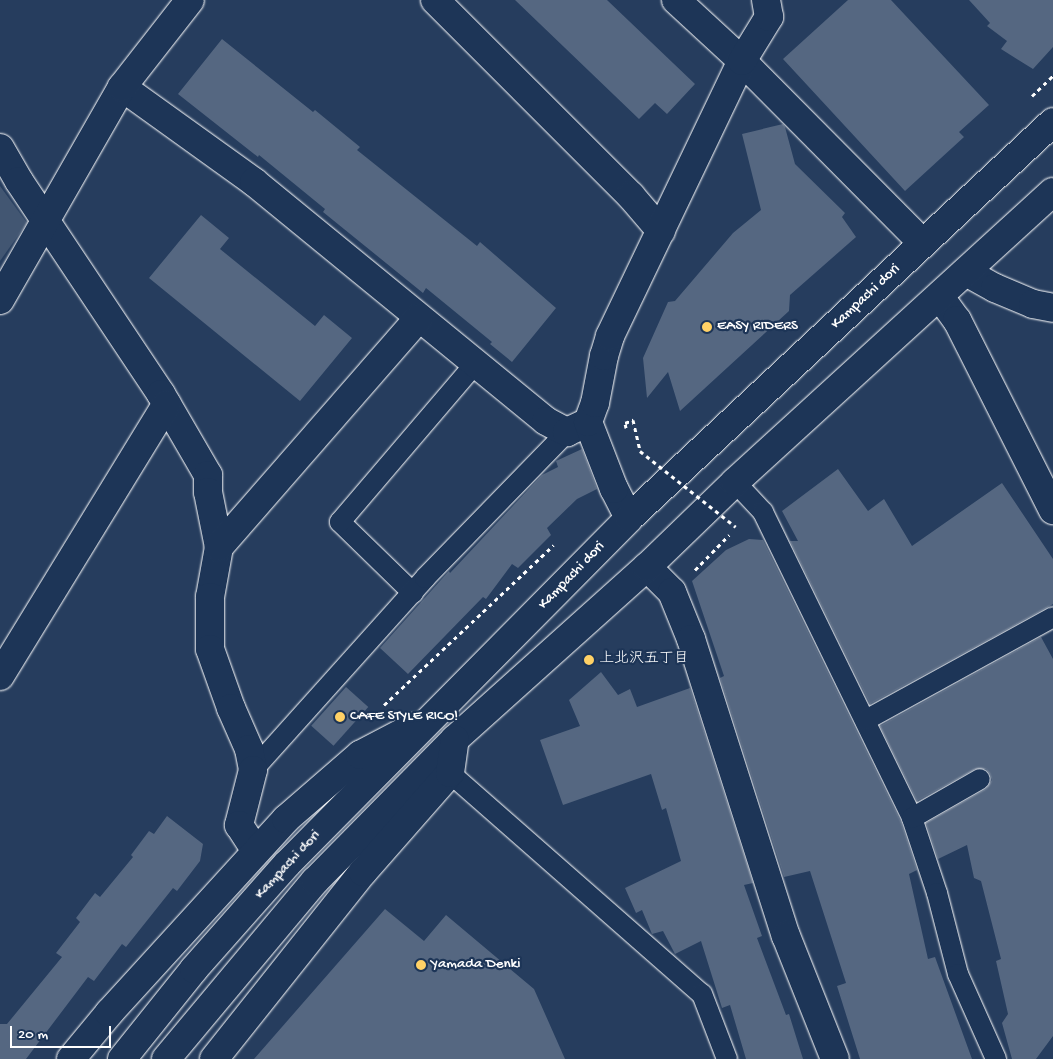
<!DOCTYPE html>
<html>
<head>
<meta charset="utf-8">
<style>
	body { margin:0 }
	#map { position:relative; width:1053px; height:1059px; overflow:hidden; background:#263d5e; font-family:"Gochi Hand","Klee One",sans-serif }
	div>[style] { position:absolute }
	.green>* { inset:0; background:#425672 }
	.building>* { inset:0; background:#556781; transform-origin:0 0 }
	.path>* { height:3px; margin-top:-1.5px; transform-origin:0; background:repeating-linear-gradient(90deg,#fff 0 4px,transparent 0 8px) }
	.roads { filter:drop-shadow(0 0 1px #fff) drop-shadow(0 0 1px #fff) }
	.service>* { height:20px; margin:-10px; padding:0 10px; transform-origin:10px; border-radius:10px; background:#1d3557 }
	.minor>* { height:28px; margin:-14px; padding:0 14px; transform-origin:14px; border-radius:14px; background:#1d3557 }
	.primary>* { height:28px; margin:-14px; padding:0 14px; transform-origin:14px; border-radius:14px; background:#1d3557 }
	.path-bridge>* { height:3px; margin-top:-1.5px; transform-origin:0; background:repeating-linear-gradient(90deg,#fff 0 4px,transparent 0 8px) }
	.dots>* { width:14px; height:14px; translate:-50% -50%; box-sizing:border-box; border:2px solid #1d3557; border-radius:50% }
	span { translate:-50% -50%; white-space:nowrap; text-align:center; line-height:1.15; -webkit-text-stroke:4.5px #1d3557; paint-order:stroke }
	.street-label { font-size:15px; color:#fff }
	.poi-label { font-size:15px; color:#fff }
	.left { translate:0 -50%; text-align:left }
	.scale { position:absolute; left:10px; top:1026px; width:101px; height:22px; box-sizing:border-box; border:2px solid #fff; border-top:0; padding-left:6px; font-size:15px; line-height:18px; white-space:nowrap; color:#fff; -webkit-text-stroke:4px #1d3557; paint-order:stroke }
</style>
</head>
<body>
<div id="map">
	<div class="green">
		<i style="clip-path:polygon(0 186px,27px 223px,0 261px)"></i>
	</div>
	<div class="building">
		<i style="clip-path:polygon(515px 0,607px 0,695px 84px,667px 114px,655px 103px,639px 119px)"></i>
		<i style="clip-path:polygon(848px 0,891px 0,989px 105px,959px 132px,964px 137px,905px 191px,783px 59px)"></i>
		<i style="clip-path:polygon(969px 0,1053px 0,1053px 47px,1033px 69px,1001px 49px,1007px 41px,987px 26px,990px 23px)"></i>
		<i style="clip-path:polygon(222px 39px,313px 112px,315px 110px,360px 147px,357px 150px,477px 246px,480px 242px,556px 308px,512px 362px,490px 344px,492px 342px,426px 288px,423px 293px,323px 212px,325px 209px,259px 155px,258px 157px,178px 94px)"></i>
		<i style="clip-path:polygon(783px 124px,785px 127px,795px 164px,845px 213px,842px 217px,856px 237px,790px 295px,789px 311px,680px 411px,668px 372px,647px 398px,643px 358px,668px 302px,675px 301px,733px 233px,761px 210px,742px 134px)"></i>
		<i style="clip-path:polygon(201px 215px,229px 238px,220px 249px,315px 326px,324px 315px,352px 338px,300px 401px,149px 278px)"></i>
		<i style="clip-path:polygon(582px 449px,597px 489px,577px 499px,547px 528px,551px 535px,518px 568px,512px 564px,486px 599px,483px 597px,408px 674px,380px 648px,449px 571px,450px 573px,542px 475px,558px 467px,556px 461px)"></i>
		<i style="clip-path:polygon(838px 469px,868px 511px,884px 499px,912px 546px,1002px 483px,1053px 559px,1053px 604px,870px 704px,790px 541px,798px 541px,782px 511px)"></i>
		<i style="clip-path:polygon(749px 539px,763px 540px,901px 822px,917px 870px,909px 874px,928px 959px,935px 957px,972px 1059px,860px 1059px,837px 986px,846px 983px,810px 871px,784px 877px,720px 678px,724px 676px,692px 581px,726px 550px)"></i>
		<i style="clip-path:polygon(1041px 637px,1053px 659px,1053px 1036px,1036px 1059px,1012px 1059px,1002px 1023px,1008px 1014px,996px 961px,1001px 959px,981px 881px,974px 878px,967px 845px,938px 859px,926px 823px,986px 789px,992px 780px,990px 774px,986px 769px,975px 769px,917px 801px,880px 726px)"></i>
		<i style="clip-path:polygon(601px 672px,618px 695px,630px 689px,637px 707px,690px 688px,753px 883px,744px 885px,762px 936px,757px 938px,786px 1015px,789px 1014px,803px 1059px,746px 1059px,730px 1005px,722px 1008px,701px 941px,675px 954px,663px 931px,652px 934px,642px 910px,636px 913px,625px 888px,681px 861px,666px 808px,662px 810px,651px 774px,563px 805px,540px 740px,580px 726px,569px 700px)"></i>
		<i style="left:346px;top:687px;width:30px;height:52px;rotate:42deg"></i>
		<i style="clip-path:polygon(167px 816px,203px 844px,200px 861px,177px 891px,173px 888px,126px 947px,122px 944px,94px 981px,88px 977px,26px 1059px,0 1059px,0 1024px,7px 1024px,62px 957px,56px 953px,80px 922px,76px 918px,95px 893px,100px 897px,133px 857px,131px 855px,149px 831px,154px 834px)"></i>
		<i style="clip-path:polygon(385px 909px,424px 941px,446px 915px,534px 989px,565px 1059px,254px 1059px)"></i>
	</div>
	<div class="path">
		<i style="left:1032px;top:96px;width:29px;rotate:-44deg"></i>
		<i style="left:626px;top:428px;width:5px;rotate:-101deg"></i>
		<i style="left:625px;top:423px;width:9px;rotate:-21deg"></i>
		<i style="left:633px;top:420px;width:32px;rotate:77deg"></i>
		<i style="left:695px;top:570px;width:49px;rotate:-45.8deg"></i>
		<i style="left:384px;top:705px;width:233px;rotate:-43.3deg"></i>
	</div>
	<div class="roads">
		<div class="service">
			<i style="left:735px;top:482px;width:41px;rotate:47deg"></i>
			<i style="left:763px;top:512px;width:340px;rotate:64deg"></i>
			<i style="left:912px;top:818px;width:79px;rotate:71.6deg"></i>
			<i style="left:937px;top:893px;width:84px;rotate:75.5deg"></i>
			<i style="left:958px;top:974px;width:93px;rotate:65.9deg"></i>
			<i style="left:413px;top:593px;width:102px;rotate:-135.8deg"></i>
			<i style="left:340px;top:522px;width:208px;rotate:-49.5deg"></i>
			<i style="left:866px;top:720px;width:213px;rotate:-28.8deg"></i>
			<i style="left:253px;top:770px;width:258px;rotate:-48.1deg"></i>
			<i style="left:425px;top:578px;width:204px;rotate:-45.8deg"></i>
			<i style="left:450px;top:773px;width:335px;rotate:41.3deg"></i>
			<i style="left:702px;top:994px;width:70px;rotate:69deg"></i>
			<i style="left:912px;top:818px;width:78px;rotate:-29.8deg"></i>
		</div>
		<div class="minor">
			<i style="left:435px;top:0;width:277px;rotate:45deg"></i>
			<i style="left:631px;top:196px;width:46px;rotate:49.4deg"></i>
			<i style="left:676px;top:0;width:90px;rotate:42.7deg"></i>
			<i style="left:742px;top:61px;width:257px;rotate:45.2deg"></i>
			<i style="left:122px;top:87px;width:163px;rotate:35.7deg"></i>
			<i style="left:254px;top:182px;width:377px;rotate:39.3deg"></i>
			<i style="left:546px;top:421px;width:24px;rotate:28deg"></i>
			<i style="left:567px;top:432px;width:23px;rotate:-25deg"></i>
			<i style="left:0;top:148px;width:38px;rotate:60deg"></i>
			<i style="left:19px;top:181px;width:256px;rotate:56.3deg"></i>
			<i style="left:161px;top:394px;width:94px;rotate:59.9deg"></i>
			<i style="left:208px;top:475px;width:17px;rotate:90deg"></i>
			<i style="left:208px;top:492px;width:56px;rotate:78.7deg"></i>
			<i style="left:219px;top:547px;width:51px;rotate:100.2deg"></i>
			<i style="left:210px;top:597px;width:52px;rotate:90deg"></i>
			<i style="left:210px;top:649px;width:63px;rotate:70.4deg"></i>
			<i style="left:231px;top:708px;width:45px;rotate:66.3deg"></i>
			<i style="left:249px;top:749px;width:21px;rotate:79deg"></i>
			<i style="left:253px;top:770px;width:57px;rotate:104.3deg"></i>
			<i style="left:239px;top:825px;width:30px;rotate:57deg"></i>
			<i style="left:966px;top:272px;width:33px;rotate:29deg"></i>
			<i style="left:995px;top:288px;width:41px;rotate:22.8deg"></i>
			<i style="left:1033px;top:304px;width:20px;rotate:11deg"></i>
			<i style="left:940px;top:297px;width:29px;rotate:54deg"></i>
			<i style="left:957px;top:320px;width:213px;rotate:63.2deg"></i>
			<i style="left:0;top:300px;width:245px;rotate:-60.2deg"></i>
			<i style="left:122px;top:87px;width:110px;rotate:-52deg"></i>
			<i style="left:629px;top:518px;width:33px;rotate:-117deg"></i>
			<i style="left:614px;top:489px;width:72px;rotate:-111.2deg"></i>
			<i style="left:588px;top:422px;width:20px;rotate:-70deg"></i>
			<i style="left:595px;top:403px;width:48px;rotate:-79.2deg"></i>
			<i style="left:604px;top:356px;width:21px;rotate:-73deg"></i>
			<i style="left:610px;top:336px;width:305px;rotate:-64.4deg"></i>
			<i style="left:742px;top:61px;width:52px;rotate:-58.5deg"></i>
			<i style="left:769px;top:17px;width:17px;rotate:-100deg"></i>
			<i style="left:219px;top:547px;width:304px;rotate:-48.9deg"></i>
			<i style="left:647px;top:567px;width:35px;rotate:45deg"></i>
			<i style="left:672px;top:592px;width:51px;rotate:68deg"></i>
			<i style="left:691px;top:639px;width:312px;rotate:72.3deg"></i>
			<i style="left:786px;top:936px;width:132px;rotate:68.3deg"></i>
			<i style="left:0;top:676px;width:319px;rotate:-58.5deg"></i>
		</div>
		<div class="primary">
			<i style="left:71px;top:1059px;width:60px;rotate:-50.4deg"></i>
			<i style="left:109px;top:1013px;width:263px;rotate:-47.6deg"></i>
			<i style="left:286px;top:819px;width:98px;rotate:-40.9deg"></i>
			<i style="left:360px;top:755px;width:60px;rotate:-27.8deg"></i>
			<i style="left:122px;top:1059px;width:115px;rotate:-51.3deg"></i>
			<i style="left:194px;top:969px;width:140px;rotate:-48.5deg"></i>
			<i style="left:287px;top:864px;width:486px;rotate:-45.3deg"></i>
			<i style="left:629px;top:518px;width:580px;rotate:-43.04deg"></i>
			<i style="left:166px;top:1059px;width:232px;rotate:-50.1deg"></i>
			<i style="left:315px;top:881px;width:199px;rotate:-45.4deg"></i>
			<i style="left:455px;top:739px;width:258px;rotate:-41.9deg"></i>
			<i style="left:647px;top:567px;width:122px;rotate:-44deg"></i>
			<i style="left:735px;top:482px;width:430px;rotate:-42.4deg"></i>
			<i style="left:214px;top:1059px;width:239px;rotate:-51.5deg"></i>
			<i style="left:363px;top:872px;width:132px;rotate:-48.7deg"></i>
			<i style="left:450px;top:773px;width:34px;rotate:-82deg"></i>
		</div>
	</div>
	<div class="path-bridge">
		<i style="left:640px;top:451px;width:122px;rotate:38.4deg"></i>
	</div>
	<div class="dots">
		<i style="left:707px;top:327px;background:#ffd166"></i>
		<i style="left:589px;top:660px;background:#ffd166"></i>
		<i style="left:340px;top:717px;background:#ffd166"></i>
		<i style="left:421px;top:965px;background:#ffd166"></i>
	</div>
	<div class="street-label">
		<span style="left:866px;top:297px;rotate:-43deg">Kampachi dori</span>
		<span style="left:572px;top:576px;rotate:-46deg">Kampachi dori</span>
		<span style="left:288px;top:865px;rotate:-47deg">Kampachi dori</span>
	</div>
	<div class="poi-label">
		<span class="left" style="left:717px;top:327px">EASY RIDERS</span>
		<span class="left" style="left:599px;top:660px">上北沢五丁目</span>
		<span class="left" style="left:350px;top:717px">CAFE STYLE RICO!</span>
		<span class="left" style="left:431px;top:965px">Yamada Denki</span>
	</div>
	<div class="scale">20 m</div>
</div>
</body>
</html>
